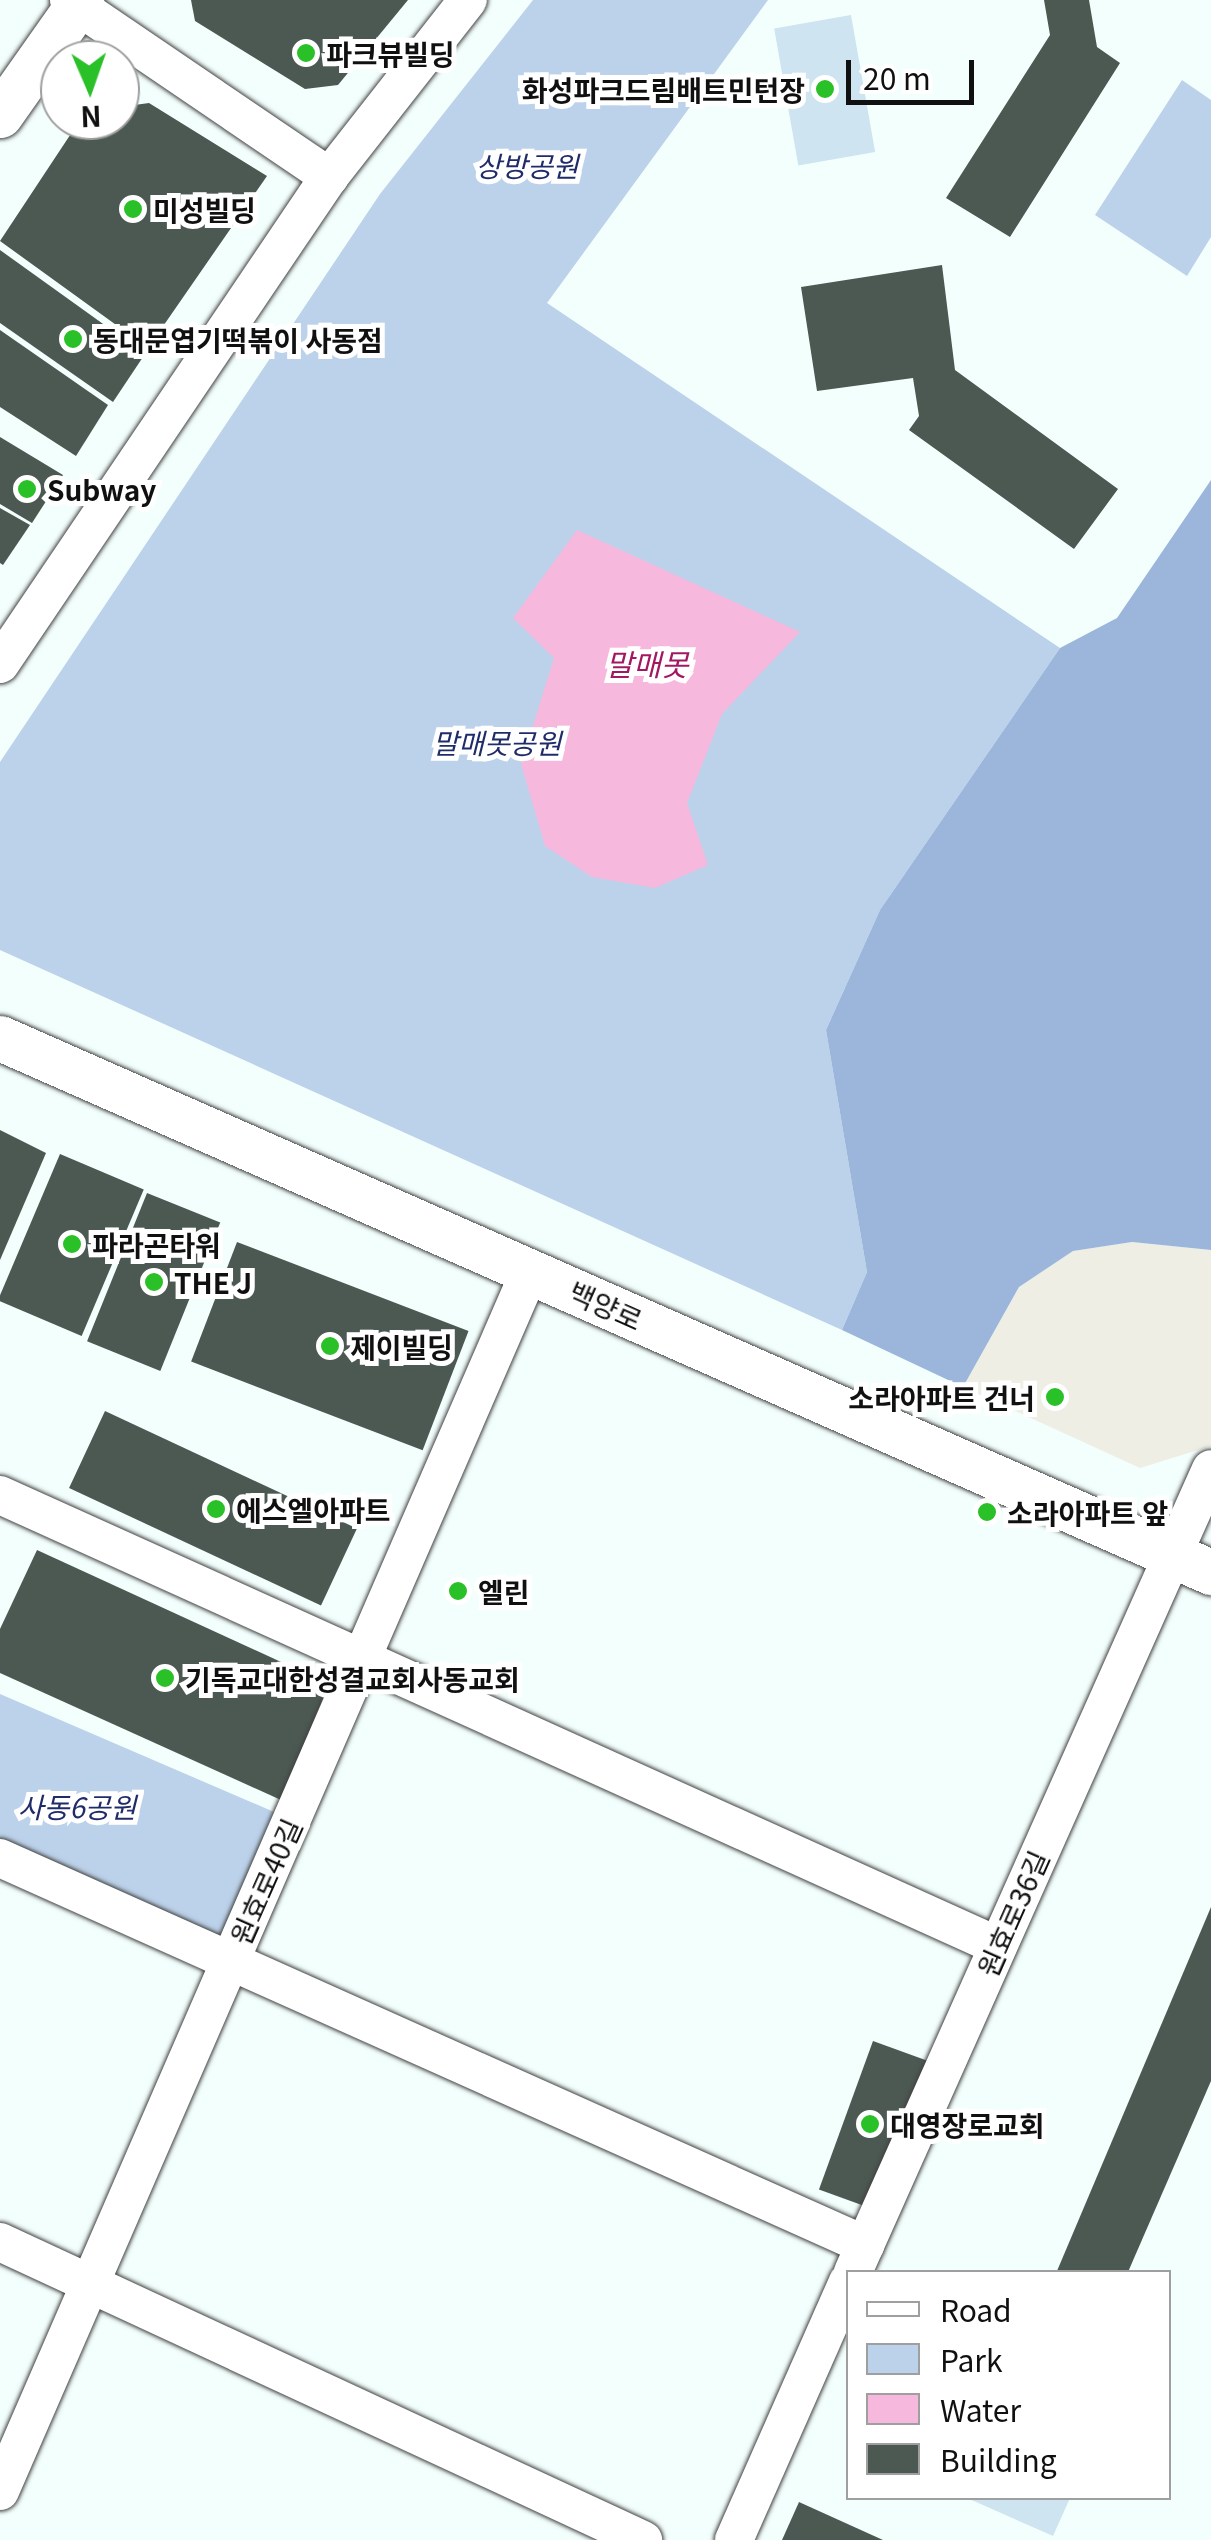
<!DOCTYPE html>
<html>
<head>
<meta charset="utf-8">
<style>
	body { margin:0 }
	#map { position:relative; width:1211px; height:2540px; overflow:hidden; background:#f3fffd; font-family:Georgia,"Noto Sans KR",serif }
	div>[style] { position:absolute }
	.industrial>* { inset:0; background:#eeeee5 }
	.green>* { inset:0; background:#bcd2ea }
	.forest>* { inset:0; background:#9cb6db }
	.pitch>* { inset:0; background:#cee4f1; transform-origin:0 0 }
	.water>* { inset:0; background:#f6b8dd }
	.building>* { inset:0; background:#4c5952; transform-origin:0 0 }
	.roads { filter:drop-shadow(0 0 2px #434343) drop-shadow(0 0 2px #434343) }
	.minor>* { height:38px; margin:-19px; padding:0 19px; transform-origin:19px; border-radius:19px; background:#fff }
	.tertiary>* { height:45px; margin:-22.5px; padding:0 22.5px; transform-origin:22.5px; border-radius:22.5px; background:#fff }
	.dots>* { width:28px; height:28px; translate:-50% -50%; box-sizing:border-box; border:5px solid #fff; border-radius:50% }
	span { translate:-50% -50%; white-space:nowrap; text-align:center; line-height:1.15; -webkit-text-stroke:10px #fff; paint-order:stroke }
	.poi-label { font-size:28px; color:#101010; font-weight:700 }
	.left { translate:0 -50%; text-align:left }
	.right { translate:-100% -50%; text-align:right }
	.park-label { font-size:28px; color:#202c69; font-style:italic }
	.street-label { font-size:28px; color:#101010 }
	.water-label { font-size:30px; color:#a31961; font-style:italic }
	.legend { position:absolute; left:846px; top:2270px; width:325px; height:230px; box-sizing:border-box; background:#fff; border:2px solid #9f9f9f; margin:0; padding:12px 18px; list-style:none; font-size:30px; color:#101010 }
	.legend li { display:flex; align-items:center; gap:20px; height:50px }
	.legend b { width:50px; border:2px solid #9f9f9f }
	.north { position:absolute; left:40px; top:40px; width:100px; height:100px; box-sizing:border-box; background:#fff; border:2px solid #9f9f9f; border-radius:50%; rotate:178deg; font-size:28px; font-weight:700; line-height:40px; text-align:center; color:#101010 }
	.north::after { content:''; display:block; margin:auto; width:35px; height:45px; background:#29c028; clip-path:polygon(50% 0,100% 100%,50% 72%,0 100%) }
	.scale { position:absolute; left:846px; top:60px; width:128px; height:45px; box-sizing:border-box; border:5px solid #101010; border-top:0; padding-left:12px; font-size:30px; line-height:35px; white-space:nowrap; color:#101010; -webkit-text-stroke:8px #fff; paint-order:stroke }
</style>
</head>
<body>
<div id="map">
	<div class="industrial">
		<i style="clip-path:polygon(1132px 1242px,1211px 1250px,1211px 1446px,1140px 1468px,963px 1387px,1019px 1287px,1073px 1251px)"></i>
	</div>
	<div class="green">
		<i style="clip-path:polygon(533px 0,768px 0,547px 303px,1060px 648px,880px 910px,826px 1030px,867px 1272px,842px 1330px,0 950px,0 762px,380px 194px)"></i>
		<i style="clip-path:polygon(1182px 80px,1211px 100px,1211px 237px,1187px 276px,1095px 215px)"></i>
		<i style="clip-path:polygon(0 1694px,281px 1815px,226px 1949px,0 1852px)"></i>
	</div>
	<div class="forest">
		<i style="clip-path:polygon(1211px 480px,1211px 1250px,1132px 1242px,1073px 1251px,1019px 1287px,963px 1387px,842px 1330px,867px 1272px,826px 1030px,880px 910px,1060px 648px,1117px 618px)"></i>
	</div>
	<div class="pitch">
		<i style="left:851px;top:15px;width:139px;height:78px;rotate:80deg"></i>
		<i style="clip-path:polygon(967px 2498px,1070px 2498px,1053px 2536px)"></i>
	</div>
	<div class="water">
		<i style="clip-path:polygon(577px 530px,800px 632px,722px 714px,687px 803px,708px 865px,655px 888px,592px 877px,545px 846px,521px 764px,554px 658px,513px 618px)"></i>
	</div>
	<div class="building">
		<i style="clip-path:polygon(191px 0,408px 0,338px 85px,305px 89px,195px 21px)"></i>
		<i style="clip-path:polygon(1044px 0,1089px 0,1097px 47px,1120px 63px,1010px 237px,946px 198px,1050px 35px)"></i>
		<i style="clip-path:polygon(149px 103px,267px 176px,148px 348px,0 241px,80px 120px,120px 120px,120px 107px)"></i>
		<i style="clip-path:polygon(0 250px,145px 354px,113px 402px,0 323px)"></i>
		<i style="clip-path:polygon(942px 265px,955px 370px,1118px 489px,1074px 549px,909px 430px,919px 416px,913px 378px,817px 391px,801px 287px)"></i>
		<i style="clip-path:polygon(0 330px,108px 405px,76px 456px,0 407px)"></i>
		<i style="clip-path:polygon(0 437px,63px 475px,32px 523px,0 504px)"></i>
		<i style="clip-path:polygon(0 508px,30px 525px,3px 565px,0 563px)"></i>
		<i style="clip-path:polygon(0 1130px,46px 1153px,0 1260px)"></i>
		<i style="left:60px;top:1154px;width:91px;height:159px;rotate:23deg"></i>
		<i style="left:147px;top:1193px;width:79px;height:160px;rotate:22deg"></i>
		<i style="left:237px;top:1242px;width:248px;height:128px;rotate:21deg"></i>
		<i style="left:105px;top:1411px;width:278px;height:85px;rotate:25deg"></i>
		<i style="clip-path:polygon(37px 1550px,329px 1684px,281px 1800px,0 1673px,0 1629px)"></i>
		<i style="clip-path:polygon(1211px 1907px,1211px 2081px,1128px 2272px,1057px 2271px)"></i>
		<i style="left:873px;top:2041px;width:66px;height:158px;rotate:20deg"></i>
		<i style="clip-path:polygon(799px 2502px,883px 2540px,782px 2540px)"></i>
	</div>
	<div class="roads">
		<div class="minor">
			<i style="left:69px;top:0;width:315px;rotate:34.2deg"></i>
			<i style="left:0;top:664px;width:588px;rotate:-55.96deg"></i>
			<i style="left:329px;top:177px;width:225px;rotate:-51.9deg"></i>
			<i style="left:0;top:1495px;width:1095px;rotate:24.32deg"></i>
			<i style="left:0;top:1858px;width:948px;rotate:24.1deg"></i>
			<i style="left:0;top:2242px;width:709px;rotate:24.87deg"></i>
			<i style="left:853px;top:2272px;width:879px;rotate:-65.97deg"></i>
			<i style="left:0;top:2491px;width:1330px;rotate:-66.52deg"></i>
			<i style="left:734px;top:2540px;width:282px;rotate:-66.2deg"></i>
		</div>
		<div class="tertiary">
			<i style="left:0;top:115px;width:141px;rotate:-54.8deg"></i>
			<i style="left:0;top:1038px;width:1324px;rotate:23.8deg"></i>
		</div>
	</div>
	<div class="dots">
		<i style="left:306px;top:53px;background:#29c028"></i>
		<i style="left:825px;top:89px;background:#29c028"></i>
		<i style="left:133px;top:209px;background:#29c028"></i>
		<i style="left:73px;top:339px;background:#29c028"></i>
		<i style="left:27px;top:489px;background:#29c028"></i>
		<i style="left:72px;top:1244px;background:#29c028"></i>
		<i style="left:154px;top:1282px;background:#29c028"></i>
		<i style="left:330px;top:1346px;background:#29c028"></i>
		<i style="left:1055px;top:1397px;background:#29c028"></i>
		<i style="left:216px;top:1509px;background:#29c028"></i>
		<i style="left:987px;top:1512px;background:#29c028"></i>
		<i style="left:458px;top:1591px;background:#29c028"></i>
		<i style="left:165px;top:1678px;background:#29c028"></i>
		<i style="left:870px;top:2124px;background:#29c028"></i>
	</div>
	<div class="poi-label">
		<span class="left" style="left:326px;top:53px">파크뷰빌딩</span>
		<span class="right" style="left:805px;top:89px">화성파크드림배트민턴장</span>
		<span class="left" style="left:153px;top:209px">미성빌딩</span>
		<span class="left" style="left:93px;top:339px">동대문엽기떡볶이 사동점</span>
		<span class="left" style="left:47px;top:489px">Subway</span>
		<span class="left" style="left:92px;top:1244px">파라곤타워</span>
		<span class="left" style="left:174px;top:1282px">THE J</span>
		<span class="left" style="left:350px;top:1346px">제이빌딩</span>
		<span class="right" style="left:1035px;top:1397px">소라아파트 건너</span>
		<span class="left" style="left:236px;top:1509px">에스엘아파트</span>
		<span class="left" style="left:1007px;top:1512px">소라아파트 앞</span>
		<span class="left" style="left:478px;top:1591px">엘린</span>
		<span class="left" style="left:185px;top:1678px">기독교대한성결교회사동교회</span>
		<span class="left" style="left:890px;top:2124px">대영장로교회</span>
	</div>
	<div class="park-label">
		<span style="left:527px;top:165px">상방공원</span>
		<span style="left:497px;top:742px">말매못공원</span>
		<span style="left:77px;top:1806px">사동6공원</span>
	</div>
	<div class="street-label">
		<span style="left:606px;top:1305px;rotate:24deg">백양로</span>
		<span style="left:265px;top:1881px;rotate:-66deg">원효로40길</span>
		<span style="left:1012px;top:1913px;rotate:-66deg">원효로36길</span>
	</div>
	<div class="water-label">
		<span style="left:647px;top:663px">말매못</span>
	</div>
	<ul class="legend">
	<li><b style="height:12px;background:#fff"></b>Road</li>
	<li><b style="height:28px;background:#bcd2ea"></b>Park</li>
	<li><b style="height:28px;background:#f6b8dd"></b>Water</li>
	<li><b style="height:28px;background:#4c5952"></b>Building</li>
	</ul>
	<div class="north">N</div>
	<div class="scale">20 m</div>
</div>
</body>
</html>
